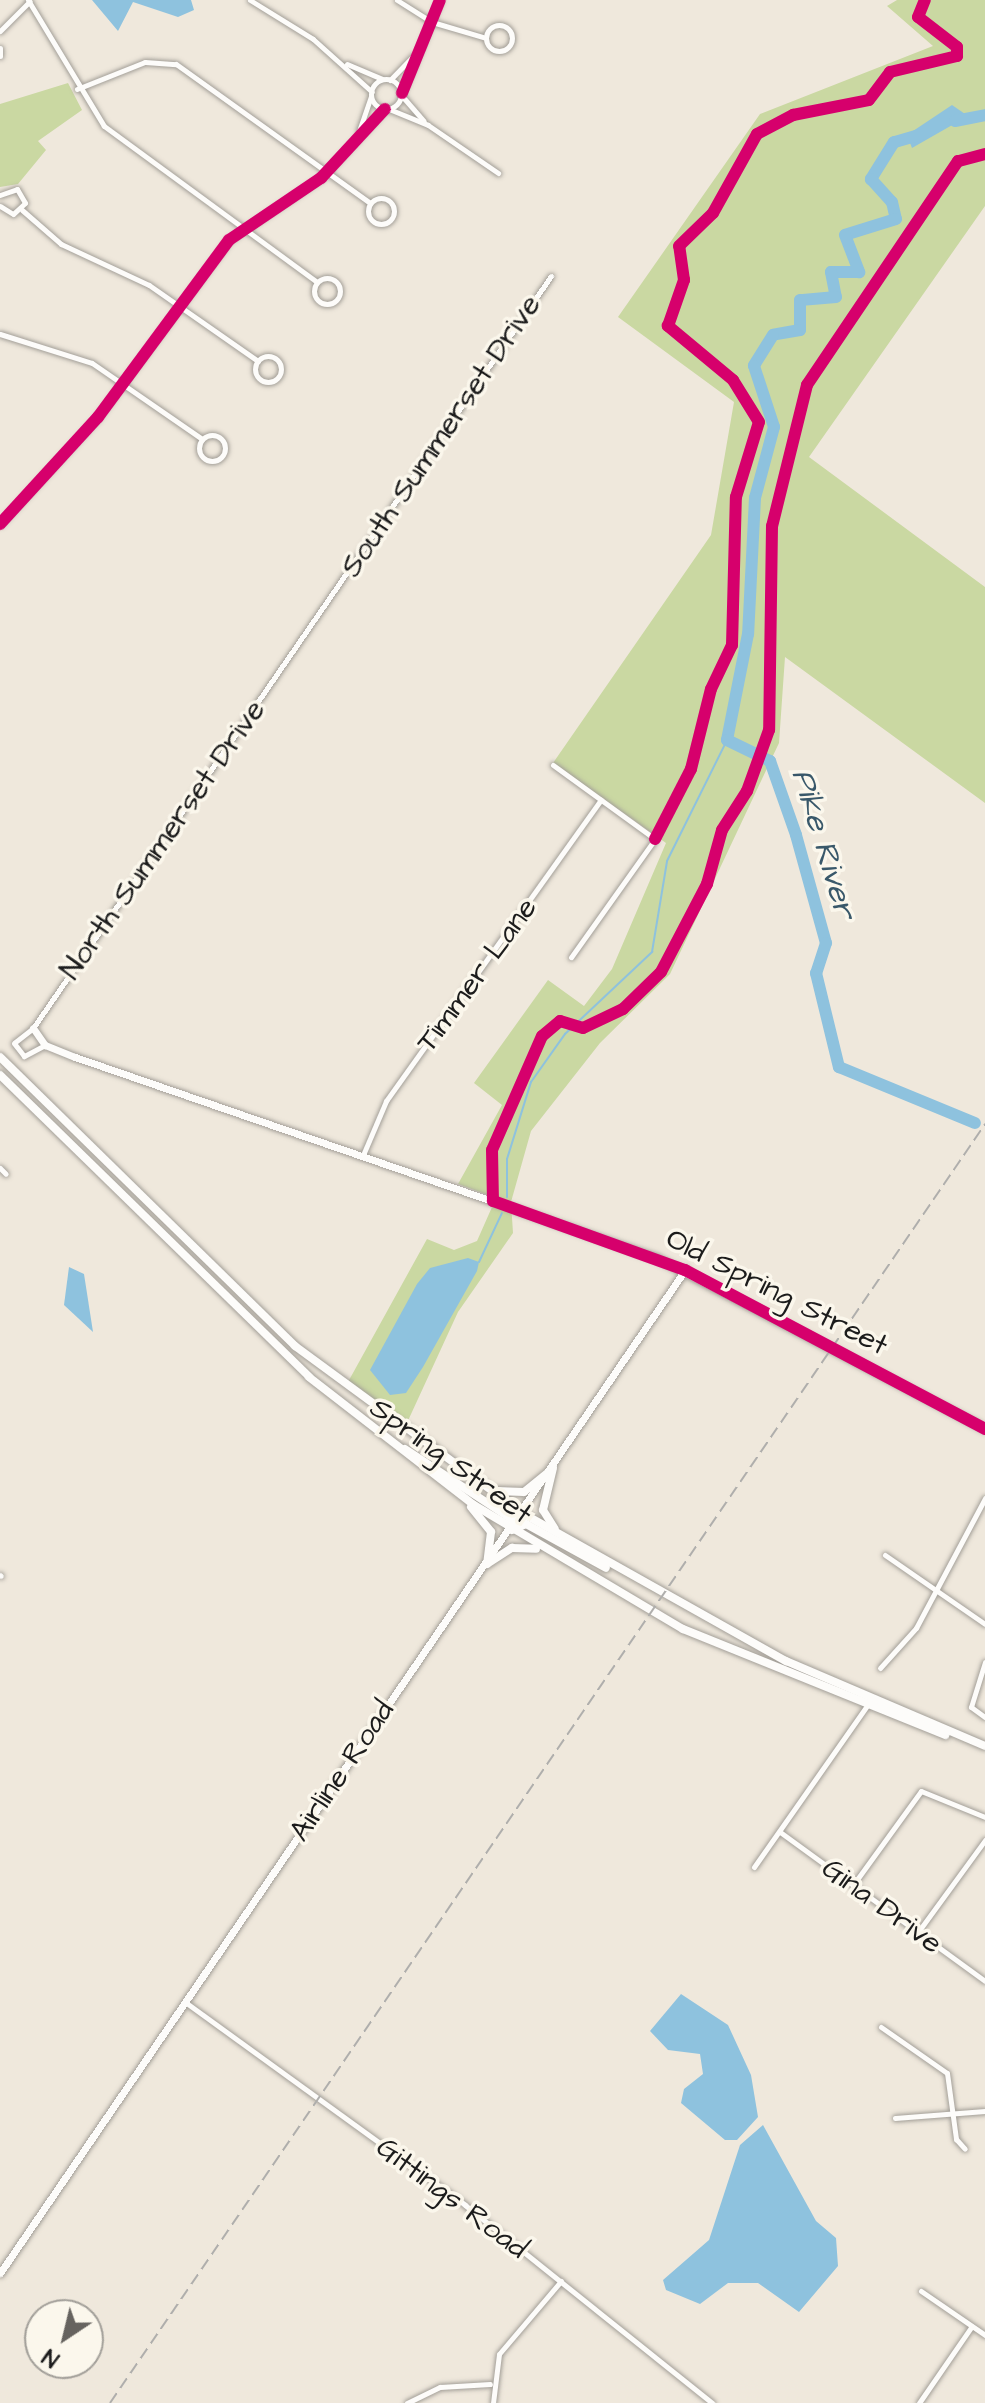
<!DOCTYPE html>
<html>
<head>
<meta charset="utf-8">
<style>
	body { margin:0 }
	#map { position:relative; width:985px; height:2403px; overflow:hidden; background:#efe8dc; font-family:"Architects Daughter",sans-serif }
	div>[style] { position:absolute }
	.green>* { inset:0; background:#cad8a2 }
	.water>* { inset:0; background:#8ec2de }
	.stream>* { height:2px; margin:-1px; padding:0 1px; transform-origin:1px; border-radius:1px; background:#8ec2de }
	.river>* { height:12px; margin:-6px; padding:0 6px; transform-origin:6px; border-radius:6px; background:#8ec2de }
	.roads { filter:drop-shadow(0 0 2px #a39f98) drop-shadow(0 0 2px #a39f98) }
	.minor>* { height:5px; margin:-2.5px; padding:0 2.5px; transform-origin:2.5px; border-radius:2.5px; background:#fdfcfa }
	.minor>.ring { margin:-2.5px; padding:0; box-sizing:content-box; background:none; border:5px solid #fdfcfa; border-radius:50% }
	.tertiary>* { height:7px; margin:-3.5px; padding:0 3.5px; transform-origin:3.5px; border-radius:3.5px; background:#fdfcfa }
	.secondary>* { height:8px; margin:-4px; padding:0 4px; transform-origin:4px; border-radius:4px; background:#fdfcfa }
	.rail>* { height:2px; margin-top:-1px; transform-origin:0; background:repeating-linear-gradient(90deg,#afaeac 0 12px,transparent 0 18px) }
	.cycleway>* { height:12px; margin:-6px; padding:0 6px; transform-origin:6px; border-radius:6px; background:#d6006c }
	span { translate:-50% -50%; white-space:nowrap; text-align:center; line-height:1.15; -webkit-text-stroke:7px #fbf7ec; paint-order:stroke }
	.street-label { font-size:30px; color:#1c1c1c }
	.water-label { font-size:32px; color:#39586a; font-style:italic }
	.north { position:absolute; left:24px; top:2299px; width:80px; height:80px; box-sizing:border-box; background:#fbf7ec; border:2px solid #a29f99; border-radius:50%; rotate:215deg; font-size:22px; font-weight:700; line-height:32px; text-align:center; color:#1c1c1c }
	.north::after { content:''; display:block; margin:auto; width:28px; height:36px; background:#66635f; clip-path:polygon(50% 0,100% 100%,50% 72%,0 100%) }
</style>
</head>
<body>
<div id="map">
	<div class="green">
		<i style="clip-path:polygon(897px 0,985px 0,985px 206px,809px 457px,985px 587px,985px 803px,785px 657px,779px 743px,670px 974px,600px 1043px,531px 1131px,511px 1202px,513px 1233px,458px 1312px,406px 1425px,348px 1382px,427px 1239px,454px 1250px,477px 1241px,496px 1198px,458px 1184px,502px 1105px,474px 1083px,548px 980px,584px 1006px,612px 969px,666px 843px,553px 763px,711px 535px,734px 402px,618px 317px,760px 114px,933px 46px,887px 6px)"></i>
		<i style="clip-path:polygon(68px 83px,82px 110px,38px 141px,46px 150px,18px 184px,0 187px,0 104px)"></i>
	</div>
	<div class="water">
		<i style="clip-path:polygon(92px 0,191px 0,194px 10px,178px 17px,133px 2px,118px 31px)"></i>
		<i style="clip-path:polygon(952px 105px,968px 116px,912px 148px,907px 135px)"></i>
		<i style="clip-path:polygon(468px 1258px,479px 1262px,477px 1271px,423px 1367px,406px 1393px,390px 1395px,370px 1370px,417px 1284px,430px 1268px)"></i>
		<i style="clip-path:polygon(69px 1267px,84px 1274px,93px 1332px,64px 1305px)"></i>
		<i style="clip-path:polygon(681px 1994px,728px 2025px,751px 2075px,758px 2117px,737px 2140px,725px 2140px,681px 2103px,684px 2089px,703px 2074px,700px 2054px,668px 2050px,650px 2031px)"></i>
		<i style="clip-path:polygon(763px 2125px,816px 2221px,836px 2238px,838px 2266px,799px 2312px,758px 2283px,728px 2283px,700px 2304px,666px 2290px,663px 2280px,709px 2240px,740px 2145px)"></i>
	</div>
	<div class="stream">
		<i style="left:507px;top:1197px;width:38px;rotate:-90deg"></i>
		<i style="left:507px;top:1159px;width:81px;rotate:-72.7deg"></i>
		<i style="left:531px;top:1082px;width:59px;rotate:-54.7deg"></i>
		<i style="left:565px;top:1034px;width:120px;rotate:-43.3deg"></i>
		<i style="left:652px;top:952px;width:92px;rotate:-80.6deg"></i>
		<i style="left:667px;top:861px;width:135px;rotate:-63.6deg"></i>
		<i style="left:479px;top:1262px;width:54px;rotate:-64.9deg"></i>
	</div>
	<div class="river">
		<i style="left:955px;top:121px;width:31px;rotate:-11deg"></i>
		<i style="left:919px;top:135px;width:26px;rotate:164deg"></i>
		<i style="left:894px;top:142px;width:44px;rotate:121.9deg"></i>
		<i style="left:871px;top:179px;width:31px;rotate:48deg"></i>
		<i style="left:892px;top:202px;width:17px;rotate:77deg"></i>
		<i style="left:896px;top:219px;width:53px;rotate:162.6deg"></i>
		<i style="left:845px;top:235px;width:40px;rotate:69deg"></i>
		<i style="left:859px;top:272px;width:28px;rotate:180deg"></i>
		<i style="left:831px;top:272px;width:25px;rotate:79deg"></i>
		<i style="left:836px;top:297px;width:36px;rotate:175deg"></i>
		<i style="left:800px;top:300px;width:30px;rotate:90deg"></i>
		<i style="left:800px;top:330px;width:27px;rotate:170deg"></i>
		<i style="left:773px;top:335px;width:36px;rotate:122deg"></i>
		<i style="left:754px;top:366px;width:64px;rotate:71.8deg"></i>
		<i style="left:774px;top:427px;width:73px;rotate:105deg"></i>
		<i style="left:755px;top:498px;width:136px;rotate:92.9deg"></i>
		<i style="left:748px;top:634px;width:108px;rotate:101.2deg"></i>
		<i style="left:727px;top:740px;width:48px;rotate:26deg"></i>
		<i style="left:770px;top:761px;width:78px;rotate:70.6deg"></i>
		<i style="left:796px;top:835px;width:112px;rotate:74.5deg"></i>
		<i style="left:826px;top:943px;width:32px;rotate:108deg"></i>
		<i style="left:816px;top:973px;width:97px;rotate:76.3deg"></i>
		<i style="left:839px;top:1067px;width:147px;rotate:22.4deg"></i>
	</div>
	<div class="roads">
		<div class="minor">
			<i style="left:28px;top:0;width:147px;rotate:58.9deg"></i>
			<i style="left:104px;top:126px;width:264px;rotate:36.2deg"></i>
			<i style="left:250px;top:0;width:74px;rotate:31.8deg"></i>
			<i style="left:313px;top:39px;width:79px;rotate:41.9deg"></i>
			<i style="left:397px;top:0;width:41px;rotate:32.2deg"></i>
			<i style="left:432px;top:22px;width:56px;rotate:16.5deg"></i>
			<i class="ring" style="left:486px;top:25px;width:21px;height:21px"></i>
			<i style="left:0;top:31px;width:42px;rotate:-45deg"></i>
			<i style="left:0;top:48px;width:8px;rotate:90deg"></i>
			<i style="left:347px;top:64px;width:38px;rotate:23deg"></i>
			<i class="ring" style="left:371px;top:79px;width:25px;height:25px"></i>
			<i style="left:390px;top:80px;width:33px;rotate:-46deg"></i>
			<i style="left:77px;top:89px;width:73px;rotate:-21.7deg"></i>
			<i style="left:145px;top:62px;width:31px;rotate:4deg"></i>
			<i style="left:176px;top:64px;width:239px;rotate:35.6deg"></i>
			<i style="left:402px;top:93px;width:100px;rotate:-67.8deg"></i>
			<i style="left:402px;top:96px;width:33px;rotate:49deg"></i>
			<i style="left:389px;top:109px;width:42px;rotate:22.3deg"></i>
			<i style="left:428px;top:125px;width:85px;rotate:34.4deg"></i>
			<i style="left:359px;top:131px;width:37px;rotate:-71deg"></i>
			<i style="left:0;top:195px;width:18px;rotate:-19deg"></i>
			<i style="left:17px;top:189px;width:16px;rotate:60deg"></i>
			<i style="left:25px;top:203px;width:16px;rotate:137deg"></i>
			<i style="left:13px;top:214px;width:15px;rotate:-148deg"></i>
			<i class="ring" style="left:368px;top:198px;width:21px;height:21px"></i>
			<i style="left:22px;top:210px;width:52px;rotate:41.1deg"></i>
			<i style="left:61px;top:244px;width:97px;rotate:25deg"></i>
			<i style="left:149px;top:285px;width:133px;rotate:34.9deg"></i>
			<i class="ring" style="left:314px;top:278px;width:21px;height:21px"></i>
			<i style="left:0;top:334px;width:96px;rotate:17.5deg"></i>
			<i style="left:92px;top:363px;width:134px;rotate:34.6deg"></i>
			<i class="ring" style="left:255px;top:356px;width:21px;height:21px"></i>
			<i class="ring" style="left:199px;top:435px;width:21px;height:21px"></i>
			<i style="left:0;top:524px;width:145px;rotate:-47.5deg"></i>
			<i style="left:98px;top:417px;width:220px;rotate:-53.5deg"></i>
			<i style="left:229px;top:240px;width:111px;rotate:-34deg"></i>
			<i style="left:321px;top:178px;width:94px;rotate:-47.2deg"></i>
			<i style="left:553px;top:765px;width:126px;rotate:36deg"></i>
			<i style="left:655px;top:839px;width:145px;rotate:125.4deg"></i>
			<i style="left:45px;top:1045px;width:24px;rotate:152deg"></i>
			<i style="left:24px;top:1056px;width:16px;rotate:-128deg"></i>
			<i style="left:14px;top:1043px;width:24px;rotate:-38deg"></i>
			<i style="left:33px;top:1028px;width:913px;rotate:-55.44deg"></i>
			<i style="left:363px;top:1155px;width:59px;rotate:-66.9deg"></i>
			<i style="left:386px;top:1101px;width:370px;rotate:-54.5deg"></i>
			<i style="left:0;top:1168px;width:8px;rotate:45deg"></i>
			<i style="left:885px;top:1555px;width:121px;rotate:34.6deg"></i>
			<i style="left:0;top:1575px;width:1px;rotate:45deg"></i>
			<i style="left:985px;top:1662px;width:47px;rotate:107.3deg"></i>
			<i style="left:971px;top:1707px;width:17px;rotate:36deg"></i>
			<i style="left:880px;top:1668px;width:54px;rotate:-48deg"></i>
			<i style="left:916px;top:1628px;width:147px;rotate:-62deg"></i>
			<i style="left:780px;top:1832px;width:253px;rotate:36deg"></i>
			<i style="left:754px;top:1867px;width:199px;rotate:-55deg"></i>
			<i style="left:853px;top:1885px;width:116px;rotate:-54.1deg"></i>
			<i style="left:921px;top:1791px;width:69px;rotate:22.1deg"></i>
			<i style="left:918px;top:1932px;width:114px;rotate:-53.9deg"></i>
			<i style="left:185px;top:2002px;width:346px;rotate:35.9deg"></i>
			<i style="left:465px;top:2205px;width:317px;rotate:38.7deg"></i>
			<i style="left:881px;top:2027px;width:80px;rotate:34.9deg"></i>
			<i style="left:947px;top:2073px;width:67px;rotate:82.2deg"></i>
			<i style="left:956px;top:2139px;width:13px;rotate:48deg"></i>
			<i style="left:895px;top:2118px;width:90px;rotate:-4.4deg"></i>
			<i style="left:921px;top:2291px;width:78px;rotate:34.5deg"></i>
			<i style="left:407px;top:2403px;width:37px;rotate:-26deg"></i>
			<i style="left:440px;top:2387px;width:50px;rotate:-3.4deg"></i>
			<i style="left:493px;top:2403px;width:49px;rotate:-83deg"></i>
			<i style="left:499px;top:2354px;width:96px;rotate:-49.7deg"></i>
			<i style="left:919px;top:2403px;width:93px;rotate:-55.5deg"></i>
		</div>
		<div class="tertiary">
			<i style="left:33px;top:1028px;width:21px;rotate:55deg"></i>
			<i style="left:45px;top:1045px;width:32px;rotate:22deg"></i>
			<i style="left:75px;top:1057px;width:616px;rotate:19.05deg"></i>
			<i style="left:657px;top:1258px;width:370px;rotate:27.5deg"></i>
			<i style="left:0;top:2273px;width:1215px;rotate:-55.67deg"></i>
		</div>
		<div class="secondary">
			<i style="left:0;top:1057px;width:413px;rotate:44.4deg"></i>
			<i style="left:295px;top:1346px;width:282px;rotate:36.3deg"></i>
			<i style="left:522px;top:1513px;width:303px;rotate:29.3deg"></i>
			<i style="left:786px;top:1661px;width:216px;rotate:23.1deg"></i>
			<i style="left:0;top:1075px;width:432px;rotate:44.3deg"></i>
			<i style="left:309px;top:1377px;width:209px;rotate:37.8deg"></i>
			<i style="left:474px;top:1505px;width:243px;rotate:30.7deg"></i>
			<i style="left:683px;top:1629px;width:283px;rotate:22deg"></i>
			<i style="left:405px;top:1449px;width:126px;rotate:33.3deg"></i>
			<i style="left:510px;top:1518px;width:13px;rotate:-23deg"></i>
			<i style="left:553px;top:1468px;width:43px;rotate:103.4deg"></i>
			<i style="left:543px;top:1510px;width:22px;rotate:58deg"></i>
			<i style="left:496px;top:1491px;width:28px;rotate:2deg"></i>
			<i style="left:524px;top:1492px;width:36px;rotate:-39deg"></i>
			<i style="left:471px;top:1507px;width:32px;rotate:51deg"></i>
			<i style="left:491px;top:1532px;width:32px;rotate:97deg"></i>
			<i style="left:512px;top:1530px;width:15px;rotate:-23deg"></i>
			<i style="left:526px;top:1524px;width:91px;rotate:28.8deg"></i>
			<i style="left:487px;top:1564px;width:30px;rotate:-33deg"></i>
			<i style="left:512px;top:1548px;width:24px;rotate:2deg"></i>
		</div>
	</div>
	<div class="rail">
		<i style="left:110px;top:2403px;width:1550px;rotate:-55.62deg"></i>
	</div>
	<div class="cycleway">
		<i style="left:402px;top:93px;width:100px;rotate:-67.8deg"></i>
		<i style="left:985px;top:154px;width:28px;rotate:165deg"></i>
		<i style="left:958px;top:161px;width:270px;rotate:124deg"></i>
		<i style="left:807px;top:385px;width:145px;rotate:103.9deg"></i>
		<i style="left:772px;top:526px;width:204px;rotate:90.8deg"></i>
		<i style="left:769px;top:730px;width:65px;rotate:109.8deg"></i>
		<i style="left:747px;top:791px;width:46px;rotate:122.7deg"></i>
		<i style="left:722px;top:830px;width:56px;rotate:105.5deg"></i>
		<i style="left:707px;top:884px;width:99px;rotate:117.6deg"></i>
		<i style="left:661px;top:972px;width:53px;rotate:135.8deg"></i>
		<i style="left:623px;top:1009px;width:44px;rotate:154.6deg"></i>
		<i style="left:583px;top:1028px;width:24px;rotate:-163deg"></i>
		<i style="left:560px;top:1021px;width:23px;rotate:140deg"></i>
		<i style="left:542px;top:1036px;width:124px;rotate:113.7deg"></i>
		<i style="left:492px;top:1150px;width:51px;rotate:88.9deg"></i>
		<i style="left:493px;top:1201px;width:204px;rotate:19.8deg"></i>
		<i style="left:685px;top:1270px;width:340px;rotate:27.9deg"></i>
		<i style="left:0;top:524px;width:145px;rotate:-47.5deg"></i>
		<i style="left:98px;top:417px;width:220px;rotate:-53.5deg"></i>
		<i style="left:229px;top:240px;width:111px;rotate:-34deg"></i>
		<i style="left:321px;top:178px;width:94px;rotate:-47.2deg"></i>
		<i style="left:655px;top:839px;width:79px;rotate:-62.8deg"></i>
		<i style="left:691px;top:769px;width:82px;rotate:-76deg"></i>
		<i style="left:711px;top:689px;width:49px;rotate:-64.5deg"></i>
		<i style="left:732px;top:645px;width:148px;rotate:-88.5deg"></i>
		<i style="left:736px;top:497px;width:78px;rotate:-73deg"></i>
		<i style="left:759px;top:422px;width:49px;rotate:-121.8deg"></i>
		<i style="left:733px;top:380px;width:85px;rotate:-140.3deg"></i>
		<i style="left:668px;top:326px;width:49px;rotate:-70.8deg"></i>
		<i style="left:684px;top:280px;width:34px;rotate:-98deg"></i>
		<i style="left:679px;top:246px;width:47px;rotate:-44.1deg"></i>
		<i style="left:713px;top:213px;width:90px;rotate:-60.9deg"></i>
		<i style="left:757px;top:134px;width:41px;rotate:-27.8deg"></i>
		<i style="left:793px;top:115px;width:77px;rotate:-11.2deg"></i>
		<i style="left:869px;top:100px;width:35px;rotate:-53deg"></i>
		<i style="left:890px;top:72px;width:69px;rotate:-13.4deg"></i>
		<i style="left:957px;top:56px;width:9px;rotate:-90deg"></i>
		<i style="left:957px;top:47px;width:49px;rotate:-142.4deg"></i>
		<i style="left:918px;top:17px;width:18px;rotate:-68deg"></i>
	</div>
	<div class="street-label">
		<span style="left:441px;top:436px;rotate:-56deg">South Summerset Drive</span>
		<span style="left:163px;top:840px;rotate:-55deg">North Summerset Drive</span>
		<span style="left:477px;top:975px;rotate:-54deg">Timmer Lane</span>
		<span style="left:777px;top:1292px;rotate:27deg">Old Spring Street</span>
		<span style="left:451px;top:1461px;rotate:36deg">Spring Street</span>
		<span style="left:342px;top:1771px;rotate:-56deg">Airline Road</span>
		<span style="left:882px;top:1906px;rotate:36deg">Gina Drive</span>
		<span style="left:452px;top:2198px;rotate:37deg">Gittings Road</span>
	</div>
	<div class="water-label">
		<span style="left:823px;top:844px;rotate:73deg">Pike River</span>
	</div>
	<div class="north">N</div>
</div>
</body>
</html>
